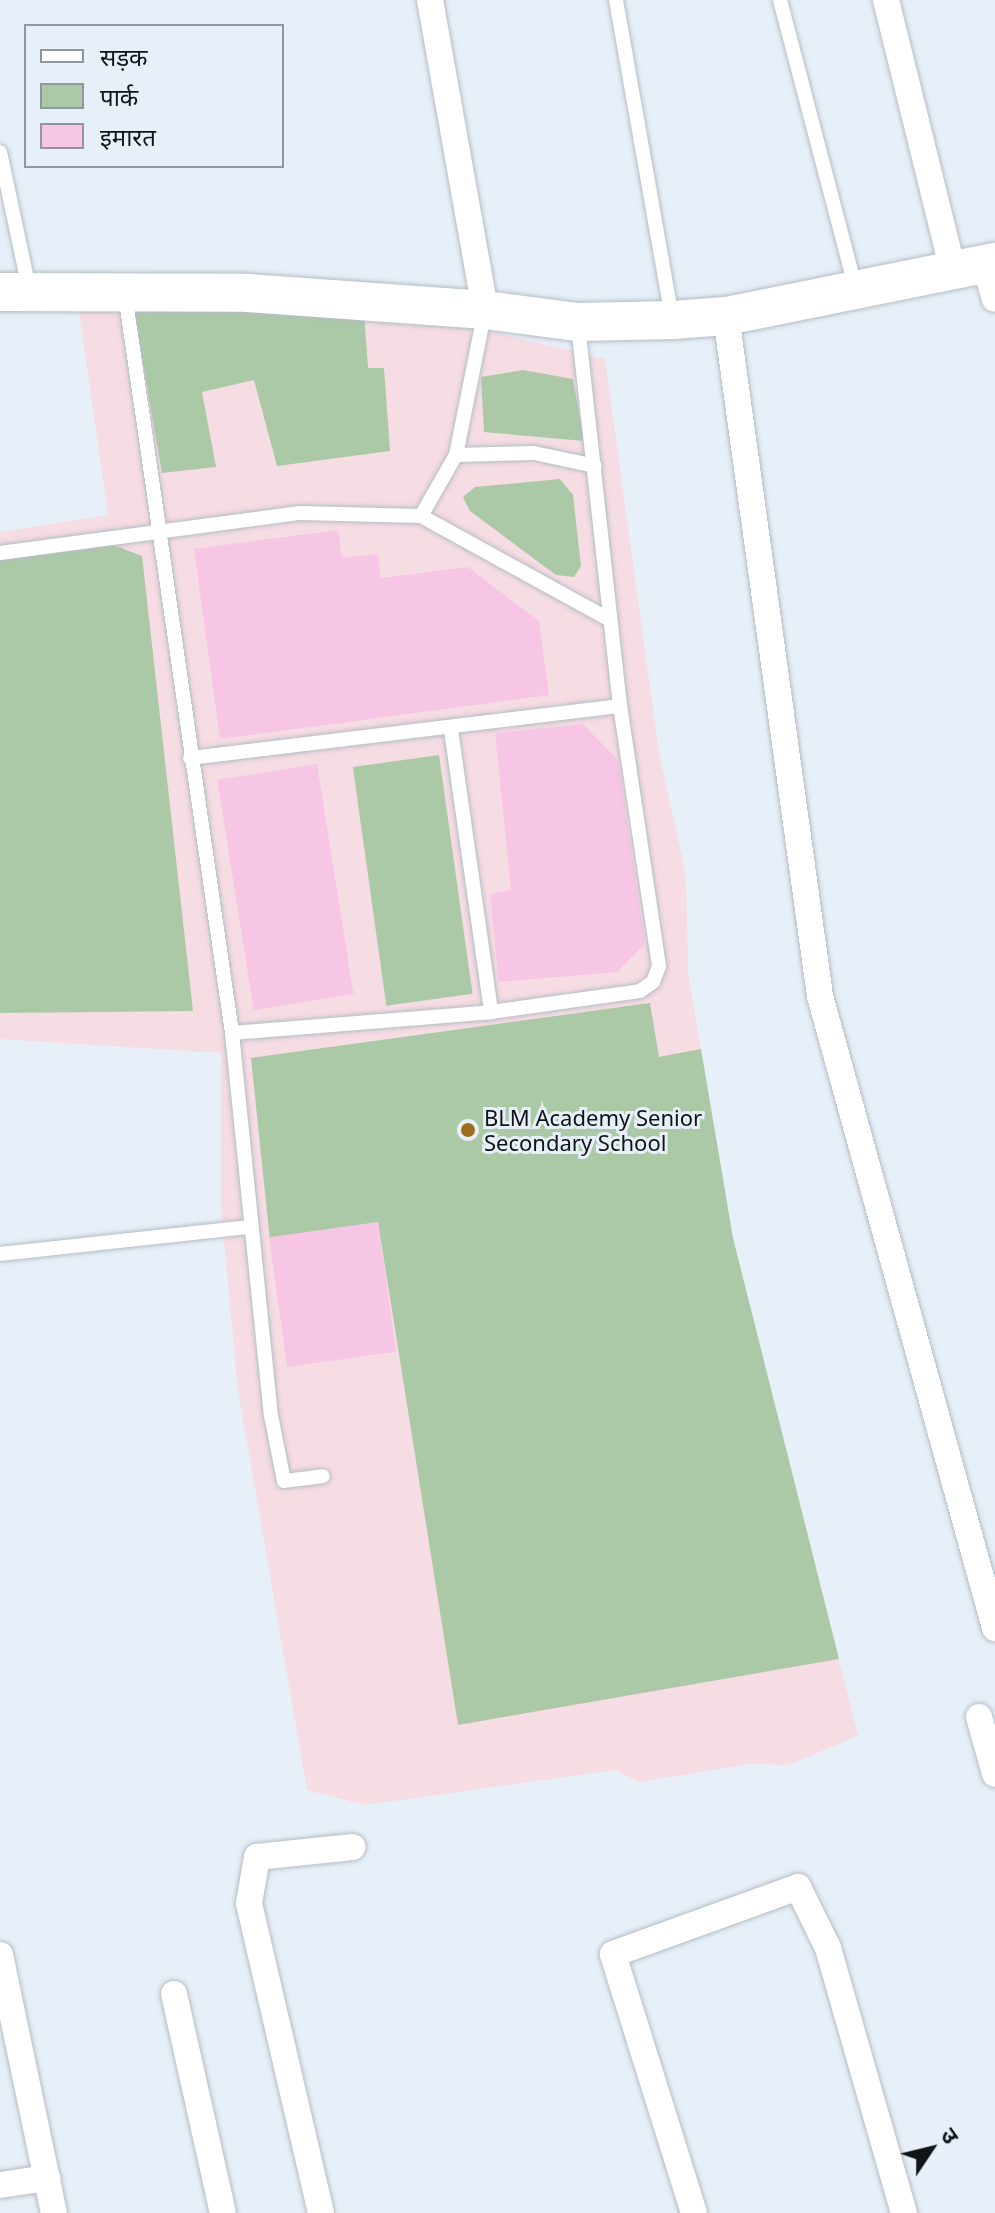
<!DOCTYPE html>
<html>
<head>
<meta charset="utf-8">
<style>
	body { margin:0 }
	#map { position:relative; width:995px; height:2213px; overflow:hidden; background:#e7eff8; font-family:"Noto Sans","Noto Sans Devanagari",sans-serif }
	div>[style] { position:absolute }
	.education>* { inset:0; background:#f6dce3 }
	.green>* { inset:0; background:#abc9a6; transform-origin:0 0 }
	.building>* { inset:0; background:#f8c6e5; transform-origin:0 0 }
	.roads { filter:drop-shadow(0 0 2px #b5bdc5) drop-shadow(0 0 2px #b5bdc5) }
	.service>* { height:14px; margin:-7px; padding:0 7px; transform-origin:7px; border-radius:7px; background:#fff }
	.minor>* { height:26px; margin:-13px; padding:0 13px; transform-origin:13px; border-radius:13px; background:#fff }
	.secondary>* { height:38px; margin:-19px; padding:0 19px; transform-origin:19px; border-radius:19px; background:#fff }
	.dots>* { width:22px; height:22px; translate:-50% -50%; box-sizing:border-box; border:4px solid #e7eff8; border-radius:50% }
	span { translate:-50% -50%; white-space:nowrap; text-align:center; line-height:1.15; -webkit-text-stroke:6px #e7eff8; paint-order:stroke }
	.poi-label { font-size:22px; color:#111417 }
	.left { translate:0 -50%; text-align:left }
	.legend { position:absolute; left:24px; top:24px; width:260px; height:144px; box-sizing:border-box; background:#e7eff8; border:2px solid #91979e; margin:0; padding:10px 14px; list-style:none; font-size:24px; color:#111417 }
	.legend li { display:flex; align-items:center; gap:16px; height:40px }
	.legend b { width:40px; border:2px solid #91979e }
	.north { position:absolute; left:891px; top:2109px; width:80px; height:80px; -webkit-text-stroke:6px #e7eff8; paint-order:stroke; rotate:55deg; font-size:22px; font-weight:700; line-height:32px; text-align:center; color:#111417 }
	.north::after { content:''; display:block; margin:auto; width:28px; height:36px; background:#111417; clip-path:polygon(50% 0,100% 100%,50% 72%,0 100%) }
</style>
</head>
<body>
<div id="map">
	<div class="education">
		<i style="clip-path:polygon(78px 304px,459px 324px,605px 359px,659px 753px,686px 875px,688px 972px,732px 1238px,858px 1736px,788px 1765px,750px 1764px,640px 1782px,615px 1770px,365px 1805px,307px 1790px,238px 1390px,221px 1208px,221px 1053px,0 1039px,0 532px,108px 515px)"></i>
	</div>
	<div class="green">
		<i style="clip-path:polygon(133px 305px,364px 312px,368px 368px,384px 368px,390px 451px,277px 466px,254px 380px,202px 392px,216px 467px,162px 473px)"></i>
		<i style="clip-path:polygon(523px 370px,573px 379px,584px 441px,484px 432px,481px 377px)"></i>
		<i style="clip-path:polygon(560px 479px,573px 495px,581px 566px,574px 577px,556px 575px,470px 511px,463px 497px,475px 487px)"></i>
		<i style="clip-path:polygon(103px 541px,142px 556px,193px 1011px,0 1013px,0 557px)"></i>
		<i style="left:439px;top:755px;width:241px;height:87px;rotate:82deg"></i>
		<i style="clip-path:polygon(650px 1003px,659px 1057px,701px 1049px,733px 1238px,839px 1659px,458px 1725px,378px 1222px,270px 1241px,251px 1058px)"></i>
	</div>
	<div class="building">
		<i style="clip-path:polygon(338px 530px,342px 558px,378px 554px,381px 578px,468px 567px,539px 621px,549px 695px,220px 739px,194px 549px)"></i>
		<i style="clip-path:polygon(583px 724px,618px 760px,645px 944px,617px 972px,499px 982px,490px 894px,511px 890px,495px 733px)"></i>
		<i style="left:317px;top:764px;width:233px;height:101px;rotate:81deg"></i>
		<i style="left:378px;top:1222px;width:131px;height:110px;rotate:82deg"></i>
	</div>
	<div class="roads">
		<div class="service">
			<i style="left:616px;top:0;width:324px;rotate:80deg"></i>
			<i style="left:780px;top:0;width:300px;rotate:75.3deg"></i>
			<i style="left:0;top:152px;width:140px;rotate:78deg"></i>
			<i style="left:125px;top:294px;width:747px;rotate:81.76deg"></i>
			<i style="left:232px;top:1033px;width:384px;rotate:84.2deg"></i>
			<i style="left:271px;top:1415px;width:67px;rotate:78.9deg"></i>
			<i style="left:284px;top:1481px;width:39px;rotate:-7deg"></i>
			<i style="left:456px;top:455px;width:78px;rotate:-1.5deg"></i>
			<i style="left:534px;top:453px;width:62px;rotate:12deg"></i>
			<i style="left:421px;top:516px;width:216px;rotate:28.8deg"></i>
			<i style="left:0;top:553px;width:303px;rotate:-7.6deg"></i>
			<i style="left:300px;top:513px;width:121px;rotate:1.4deg"></i>
			<i style="left:421px;top:516px;width:70px;rotate:-60.2deg"></i>
			<i style="left:456px;top:455px;width:148px;rotate:-78.7deg"></i>
			<i style="left:451px;top:730px;width:285px;rotate:81.9deg"></i>
			<i style="left:190px;top:758px;width:433px;rotate:-6.9deg"></i>
			<i style="left:232px;top:1033px;width:260px;rotate:-4.6deg"></i>
			<i style="left:491px;top:1012px;width:150px;rotate:-8deg"></i>
			<i style="left:640px;top:991px;width:16px;rotate:-35deg"></i>
			<i style="left:653px;top:982px;width:17px;rotate:-69deg"></i>
			<i style="left:659px;top:966px;width:263px;rotate:-98.5deg"></i>
			<i style="left:620px;top:706px;width:385px;rotate:-96.3deg"></i>
			<i style="left:0;top:1254px;width:249px;rotate:-6.2deg"></i>
		</div>
		<div class="minor">
			<i style="left:430px;top:0;width:315px;rotate:79.9deg"></i>
			<i style="left:886px;top:0;width:282px;rotate:76.1deg"></i>
			<i style="left:985px;top:265px;width:35px;rotate:74deg"></i>
			<i style="left:726px;top:316px;width:686px;rotate:82.13deg"></i>
			<i style="left:820px;top:996px;width:656px;rotate:74.52deg"></i>
			<i style="left:979px;top:1717px;width:59px;rotate:74.3deg"></i>
			<i style="left:0;top:1955px;width:264px;rotate:78.2deg"></i>
			<i style="left:174px;top:1994px;width:224px;rotate:77.4deg"></i>
			<i style="left:0;top:2185px;width:48px;rotate:-8.5deg"></i>
			<i style="left:321px;top:2213px;width:318px;rotate:-103.1deg"></i>
			<i style="left:249px;top:1903px;width:47px;rotate:-80.1deg"></i>
			<i style="left:257px;top:1857px;width:96px;rotate:-6deg"></i>
			<i style="left:694px;top:2213px;width:271px;rotate:-107.4deg"></i>
			<i style="left:613px;top:1954px;width:197px;rotate:-19.9deg"></i>
			<i style="left:798px;top:1887px;width:68px;rotate:63.8deg"></i>
			<i style="left:828px;top:1948px;width:276px;rotate:74deg"></i>
		</div>
		<div class="secondary">
			<i style="left:0;top:292px;width:248px;rotate:0.2deg"></i>
			<i style="left:248px;top:293px;width:238px;rotate:4.1deg"></i>
			<i style="left:485px;top:310px;width:94px;rotate:7.4deg"></i>
			<i style="left:578px;top:322px;width:95px;rotate:-1.2deg"></i>
			<i style="left:673px;top:320px;width:53px;rotate:-4.3deg"></i>
			<i style="left:726px;top:316px;width:274px;rotate:-11.4deg"></i>
		</div>
	</div>
	<div class="dots">
		<i style="left:468px;top:1130px;background:#9c6c1f"></i>
	</div>
	<div class="poi-label">
		<span class="left" style="left:484px;top:1130px">BLM Academy Senior<br>Secondary School</span>
	</div>
	<ul class="legend">
	<li><b style="height:10px;background:#fff"></b>सड़क</li>
	<li><b style="height:22px;background:#abc9a6"></b>पार्क</li>
	<li><b style="height:22px;background:#f8c6e5"></b>इमारत</li>
	</ul>
	<div class="north">उ</div>
</div>
</body>
</html>
